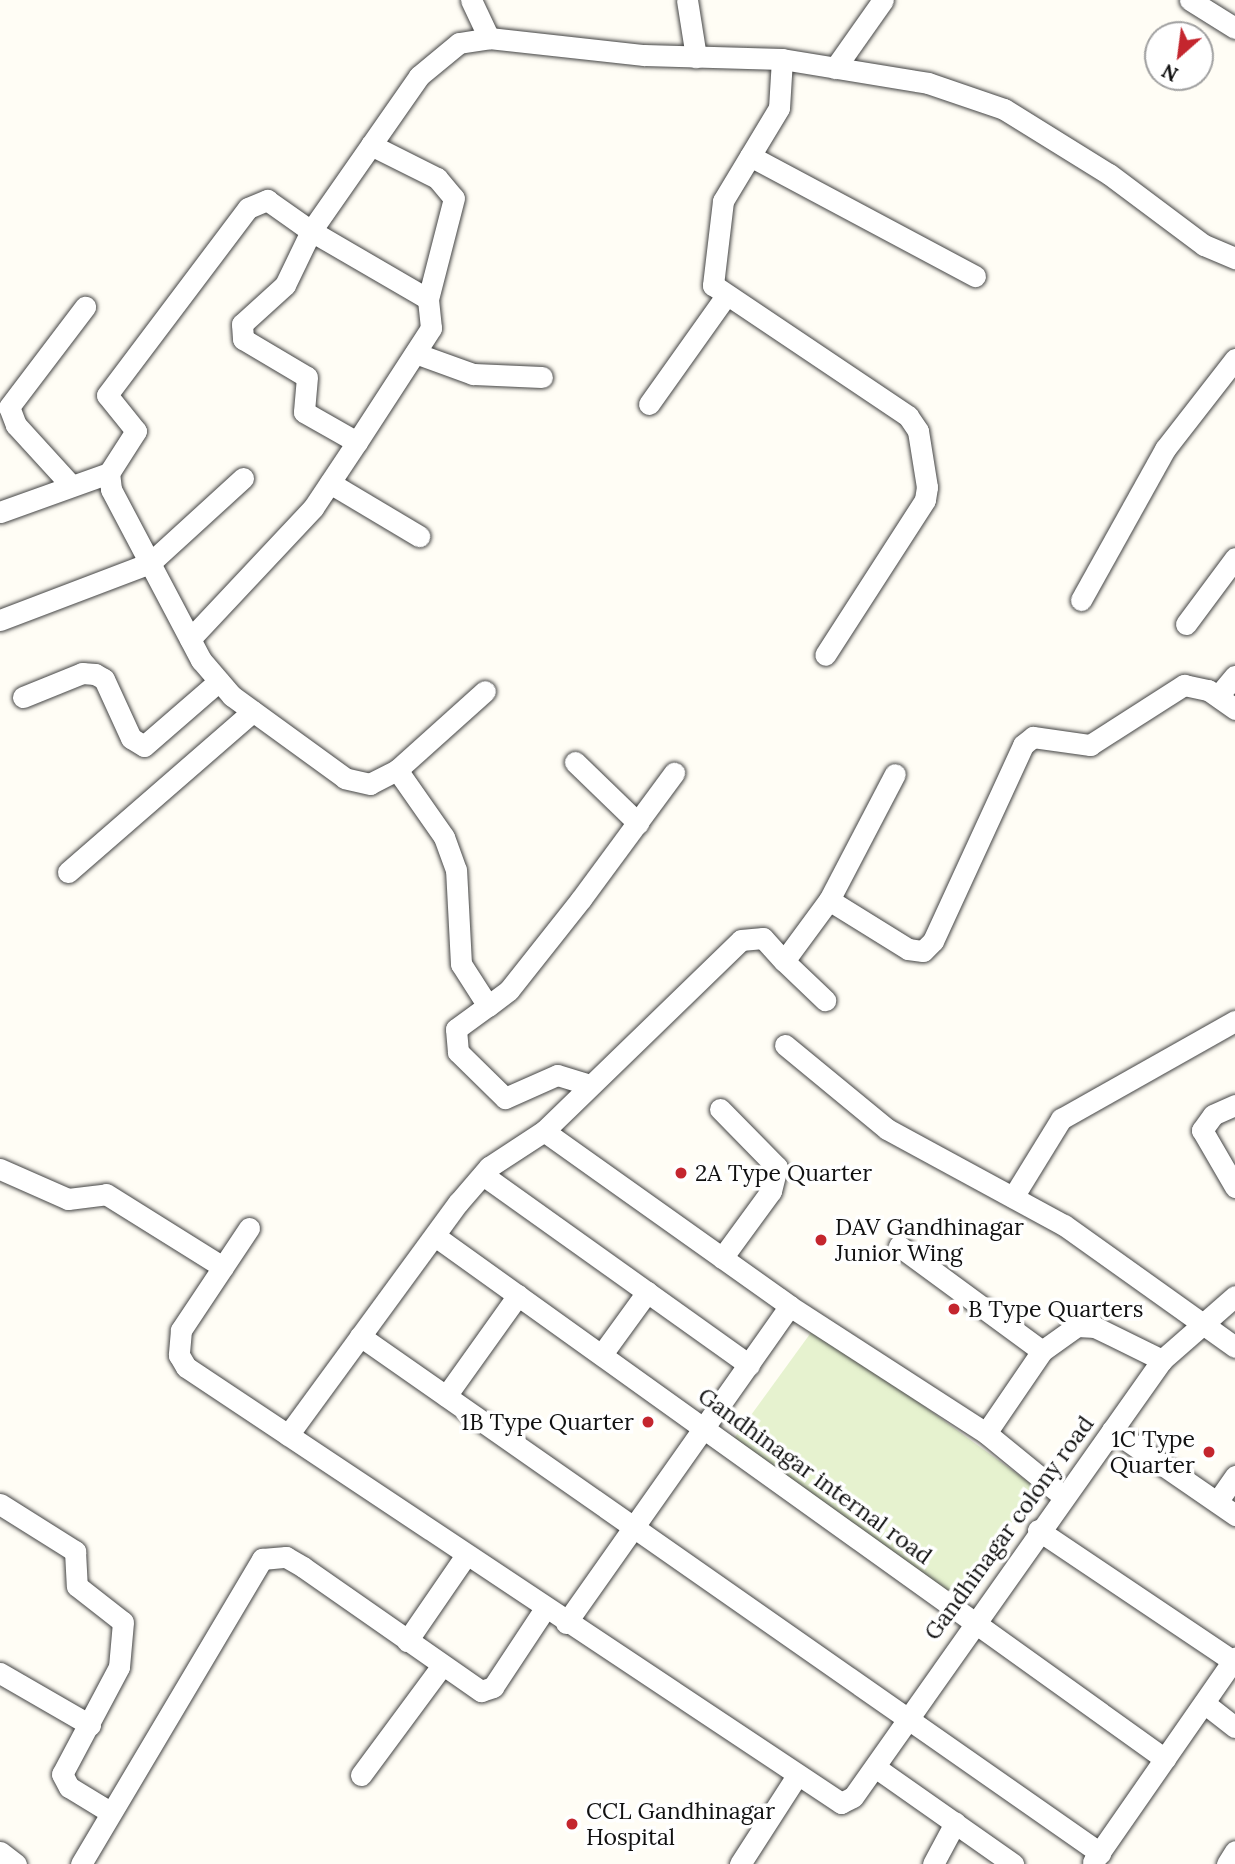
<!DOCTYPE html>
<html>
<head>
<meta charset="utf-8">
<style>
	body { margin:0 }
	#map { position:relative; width:1235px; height:1864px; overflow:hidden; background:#fffdf5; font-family:Lora,serif }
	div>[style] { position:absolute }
	.pitch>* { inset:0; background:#e6f2cf; transform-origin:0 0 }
	.roads { filter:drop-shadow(0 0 2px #444) drop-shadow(0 0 2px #444) }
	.minor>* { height:21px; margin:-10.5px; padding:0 10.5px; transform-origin:10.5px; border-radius:10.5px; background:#fff }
	.dots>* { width:19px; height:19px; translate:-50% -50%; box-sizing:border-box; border:4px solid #fff; border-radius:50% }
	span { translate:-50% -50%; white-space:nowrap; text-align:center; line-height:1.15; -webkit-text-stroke:7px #fff; paint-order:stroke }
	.poi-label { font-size:23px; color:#111 }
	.left { translate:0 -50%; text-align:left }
	.right { translate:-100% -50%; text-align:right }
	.street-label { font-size:23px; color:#111 }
	.north { position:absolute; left:1144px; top:21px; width:70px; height:70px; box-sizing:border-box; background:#fff; border:2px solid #a0a0a0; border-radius:50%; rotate:208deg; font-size:19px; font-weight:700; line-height:28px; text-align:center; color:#111 }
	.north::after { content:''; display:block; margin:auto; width:24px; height:32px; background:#c4262e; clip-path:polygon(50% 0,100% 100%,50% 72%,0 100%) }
</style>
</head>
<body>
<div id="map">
	<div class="pitch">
		<i style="left:815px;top:1327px;width:274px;height:137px;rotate:36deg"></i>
	</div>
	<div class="roads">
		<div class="minor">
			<i style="left:471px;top:0;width:42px;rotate:64.7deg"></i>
			<i style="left:687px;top:0;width:58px;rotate:81deg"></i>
			<i style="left:1190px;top:0;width:53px;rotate:31.9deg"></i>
			<i style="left:782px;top:59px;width:49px;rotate:93.5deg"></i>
			<i style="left:779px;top:108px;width:109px;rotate:121.1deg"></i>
			<i style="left:723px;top:201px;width:85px;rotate:96.8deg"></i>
			<i style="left:713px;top:285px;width:235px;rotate:33.9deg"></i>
			<i style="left:908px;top:416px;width:18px;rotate:56deg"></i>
			<i style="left:918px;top:431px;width:57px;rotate:80.9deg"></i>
			<i style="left:927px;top:487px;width:13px;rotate:99deg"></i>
			<i style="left:925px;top:500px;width:184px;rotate:122.8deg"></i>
			<i style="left:835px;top:68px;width:83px;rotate:-54.8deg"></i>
			<i style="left:371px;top:145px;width:74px;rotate:26.6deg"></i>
			<i style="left:437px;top:178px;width:26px;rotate:50deg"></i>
			<i style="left:454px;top:198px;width:104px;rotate:104.4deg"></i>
			<i style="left:750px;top:156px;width:255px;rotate:28.1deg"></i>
			<i style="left:415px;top:353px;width:62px;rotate:19.9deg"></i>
			<i style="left:473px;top:374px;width:69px;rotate:2.5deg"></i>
			<i style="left:649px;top:404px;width:131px;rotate:-54.6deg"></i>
			<i style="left:69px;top:483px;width:79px;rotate:-132.4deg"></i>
			<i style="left:16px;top:425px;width:19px;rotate:-111deg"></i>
			<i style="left:9px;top:407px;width:126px;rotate:-52.8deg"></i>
			<i style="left:330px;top:483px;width:104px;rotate:30.8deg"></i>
			<i style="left:0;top:512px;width:116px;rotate:-19.7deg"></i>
			<i style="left:1081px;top:600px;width:173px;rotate:-60.9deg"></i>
			<i style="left:1165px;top:449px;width:114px;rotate:-52.1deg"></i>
			<i style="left:0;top:620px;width:160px;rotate:-20.8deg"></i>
			<i style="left:150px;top:563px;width:126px;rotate:-42.4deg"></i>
			<i style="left:1186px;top:624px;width:82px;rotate:-53.4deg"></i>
			<i style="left:190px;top:639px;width:180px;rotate:-46.8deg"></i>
			<i style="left:313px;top:508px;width:79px;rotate:-56.3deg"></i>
			<i style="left:357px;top:442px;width:136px;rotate:-57deg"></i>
			<i style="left:431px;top:328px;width:29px;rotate:-96deg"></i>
			<i style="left:428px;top:299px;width:135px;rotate:-149.8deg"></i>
			<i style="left:311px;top:231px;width:60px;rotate:115.7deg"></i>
			<i style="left:285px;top:285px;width:58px;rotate:137.8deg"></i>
			<i style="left:242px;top:324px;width:15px;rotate:86deg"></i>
			<i style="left:243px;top:339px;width:74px;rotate:30.7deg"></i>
			<i style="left:307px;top:377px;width:35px;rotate:95deg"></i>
			<i style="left:304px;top:412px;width:61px;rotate:29.5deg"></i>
			<i style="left:1218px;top:696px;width:26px;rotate:-50deg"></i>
			<i style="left:23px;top:697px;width:64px;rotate:-22.1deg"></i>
			<i style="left:82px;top:673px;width:13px;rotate:4deg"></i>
			<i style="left:95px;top:674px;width:10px;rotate:29deg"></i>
			<i style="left:104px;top:679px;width:65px;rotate:65.4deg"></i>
			<i style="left:131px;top:738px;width:15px;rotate:32deg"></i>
			<i style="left:144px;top:746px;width:99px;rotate:-40.9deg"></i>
			<i style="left:575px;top:762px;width:88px;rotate:44.1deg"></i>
			<i style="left:397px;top:770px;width:118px;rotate:-41.9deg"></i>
			<i style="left:68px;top:872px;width:245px;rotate:-41deg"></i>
			<i style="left:829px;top:900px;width:142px;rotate:-62.4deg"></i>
			<i style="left:784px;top:961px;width:57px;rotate:43.6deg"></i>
			<i style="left:488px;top:1006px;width:26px;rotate:-37deg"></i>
			<i style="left:509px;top:990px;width:116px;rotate:-51.6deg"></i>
			<i style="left:581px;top:899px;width:157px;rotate:-53.6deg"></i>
			<i style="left:785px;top:1045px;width:132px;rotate:39.5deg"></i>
			<i style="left:887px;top:1129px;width:201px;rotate:28.5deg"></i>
			<i style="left:1064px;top:1225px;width:210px;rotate:35.5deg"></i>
			<i style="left:590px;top:1085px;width:34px;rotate:-163deg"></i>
			<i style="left:557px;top:1075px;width:57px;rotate:156.1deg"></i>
			<i style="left:505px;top:1098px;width:66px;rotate:-135.6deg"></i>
			<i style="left:458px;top:1052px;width:23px;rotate:-95deg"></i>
			<i style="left:456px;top:1029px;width:39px;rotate:-36deg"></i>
			<i style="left:488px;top:1006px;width:50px;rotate:-122.7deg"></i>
			<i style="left:461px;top:964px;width:94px;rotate:-93deg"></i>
			<i style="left:456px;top:870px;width:35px;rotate:-110deg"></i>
			<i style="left:444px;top:837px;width:82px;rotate:-125deg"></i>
			<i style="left:397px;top:770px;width:30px;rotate:153deg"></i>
			<i style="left:370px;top:784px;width:26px;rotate:-167deg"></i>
			<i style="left:345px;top:778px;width:140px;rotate:-144deg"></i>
			<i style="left:232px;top:696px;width:48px;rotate:-130.7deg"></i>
			<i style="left:201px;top:660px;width:193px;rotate:-117.8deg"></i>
			<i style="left:111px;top:489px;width:16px;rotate:-97deg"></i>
			<i style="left:109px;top:473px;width:50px;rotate:-57.3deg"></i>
			<i style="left:136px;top:431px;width:46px;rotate:-128.9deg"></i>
			<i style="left:107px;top:395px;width:234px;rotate:-53deg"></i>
			<i style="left:248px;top:208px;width:21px;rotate:-23deg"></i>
			<i style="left:267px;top:200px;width:54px;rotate:35.2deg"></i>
			<i style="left:311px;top:231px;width:189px;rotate:-55.1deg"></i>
			<i style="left:419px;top:76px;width:52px;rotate:-39.5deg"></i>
			<i style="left:459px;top:43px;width:30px;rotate:-9deg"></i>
			<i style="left:489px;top:38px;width:156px;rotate:6.3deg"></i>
			<i style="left:644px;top:55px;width:138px;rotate:1.7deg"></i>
			<i style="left:782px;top:59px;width:148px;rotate:9.3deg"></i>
			<i style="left:928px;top:83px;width:80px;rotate:18.9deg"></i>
			<i style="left:1004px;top:109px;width:123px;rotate:31.8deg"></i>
			<i style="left:1109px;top:174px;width:119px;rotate:36.8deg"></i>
			<i style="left:1204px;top:245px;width:34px;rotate:23deg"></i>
			<i style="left:1235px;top:1105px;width:24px;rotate:156deg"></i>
			<i style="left:1213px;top:1115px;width:19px;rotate:126deg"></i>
			<i style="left:1202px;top:1130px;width:66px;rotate:59.9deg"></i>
			<i style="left:720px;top:1109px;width:81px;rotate:45.5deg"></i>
			<i style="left:777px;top:1167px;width:25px;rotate:104deg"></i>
			<i style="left:771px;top:1191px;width:83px;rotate:126.2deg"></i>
			<i style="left:0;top:1169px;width:74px;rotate:23.8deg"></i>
			<i style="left:68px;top:1199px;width:38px;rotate:-7deg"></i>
			<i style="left:106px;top:1194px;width:138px;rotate:32deg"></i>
			<i style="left:483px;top:1175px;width:327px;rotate:35.5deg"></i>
			<i style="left:1013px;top:1197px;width:92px;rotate:-58.4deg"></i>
			<i style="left:1061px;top:1119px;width:200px;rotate:-29.4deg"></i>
			<i style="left:249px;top:1228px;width:123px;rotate:123.7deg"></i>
			<i style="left:181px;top:1330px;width:25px;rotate:95deg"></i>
			<i style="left:179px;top:1355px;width:14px;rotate:60deg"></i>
			<i style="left:186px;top:1367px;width:787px;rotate:33.65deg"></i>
			<i style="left:841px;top:1803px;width:13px;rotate:-27deg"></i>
			<i style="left:853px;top:1797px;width:535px;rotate:-54.74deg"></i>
			<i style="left:1162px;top:1360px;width:97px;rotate:-41.2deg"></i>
			<i style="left:435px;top:1236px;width:898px;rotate:35.62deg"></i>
			<i style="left:899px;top:1246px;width:177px;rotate:36.3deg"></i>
			<i style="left:1042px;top:1351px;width:99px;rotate:124.3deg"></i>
			<i style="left:360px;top:1336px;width:903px;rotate:34.94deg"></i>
			<i style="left:1042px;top:1351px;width:43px;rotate:-35.5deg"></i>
			<i style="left:1077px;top:1326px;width:18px;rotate:3deg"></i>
			<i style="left:1095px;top:1327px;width:75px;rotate:26.2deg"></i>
			<i style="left:602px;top:1354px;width:77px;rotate:-54deg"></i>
			<i style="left:446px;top:1396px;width:124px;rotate:-54.5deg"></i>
			<i style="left:1112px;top:1430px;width:150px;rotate:34.6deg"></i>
			<i style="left:288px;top:1435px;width:288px;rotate:-53.8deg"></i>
			<i style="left:458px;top:1203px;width:48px;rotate:-49.3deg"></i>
			<i style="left:489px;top:1167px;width:66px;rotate:-33.2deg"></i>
			<i style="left:1063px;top:1496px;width:99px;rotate:-140.7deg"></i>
			<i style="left:986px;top:1433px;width:234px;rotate:-147.1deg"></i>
			<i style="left:790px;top:1306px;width:302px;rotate:-144.6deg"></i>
			<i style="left:544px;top:1131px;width:274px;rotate:-44.1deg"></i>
			<i style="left:741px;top:940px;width:22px;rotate:-5deg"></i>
			<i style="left:763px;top:938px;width:31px;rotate:48deg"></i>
			<i style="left:784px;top:961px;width:76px;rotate:-53.6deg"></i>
			<i style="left:829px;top:900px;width:93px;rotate:31.8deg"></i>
			<i style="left:908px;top:949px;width:15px;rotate:8deg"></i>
			<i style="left:923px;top:951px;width:14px;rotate:-45deg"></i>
			<i style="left:933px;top:941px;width:216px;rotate:-65.3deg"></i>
			<i style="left:1023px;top:745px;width:13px;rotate:-39deg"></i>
			<i style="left:1033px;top:737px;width:58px;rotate:8deg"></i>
			<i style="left:1090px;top:745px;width:112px;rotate:-32.6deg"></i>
			<i style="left:1184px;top:685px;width:25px;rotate:12deg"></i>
			<i style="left:1208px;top:690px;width:33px;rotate:35deg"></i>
			<i style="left:1217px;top:1502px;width:32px;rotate:-55deg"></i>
			<i style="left:0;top:1504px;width:89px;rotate:32.1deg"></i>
			<i style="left:75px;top:1551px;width:35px;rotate:87deg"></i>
			<i style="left:77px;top:1586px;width:58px;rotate:38deg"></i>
			<i style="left:123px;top:1622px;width:45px;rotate:95.1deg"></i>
			<i style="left:119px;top:1667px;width:121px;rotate:118deg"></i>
			<i style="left:62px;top:1774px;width:15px;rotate:62deg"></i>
			<i style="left:69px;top:1787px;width:48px;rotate:31.4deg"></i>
			<i style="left:1038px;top:1530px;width:235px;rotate:33.9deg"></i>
			<i style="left:566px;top:1623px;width:388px;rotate:-54.8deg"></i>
			<i style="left:407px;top:1641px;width:104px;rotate:-55.5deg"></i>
			<i style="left:0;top:1673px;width:104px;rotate:30deg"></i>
			<i style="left:1204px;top:1703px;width:39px;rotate:38deg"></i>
			<i style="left:875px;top:1767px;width:169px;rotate:35.1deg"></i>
			<i style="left:361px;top:1775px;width:134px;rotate:-53.5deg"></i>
			<i style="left:0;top:1852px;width:20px;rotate:37deg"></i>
			<i style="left:1093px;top:1862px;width:249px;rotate:-55.2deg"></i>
			<i style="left:81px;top:1864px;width:355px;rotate:-59.3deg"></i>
			<i style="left:262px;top:1559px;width:24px;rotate:-5deg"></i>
			<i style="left:286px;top:1557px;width:20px;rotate:30deg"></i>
			<i style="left:303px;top:1567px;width:217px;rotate:34.9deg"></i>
			<i style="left:481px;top:1691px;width:13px;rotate:-18deg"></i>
			<i style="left:493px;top:1687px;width:92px;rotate:-56.5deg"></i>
			<i style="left:740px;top:1864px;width:103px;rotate:-57.2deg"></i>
			<i style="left:933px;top:1864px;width:47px;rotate:-61.8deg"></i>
			<i style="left:1227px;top:1864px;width:15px;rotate:-58deg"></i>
		</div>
	</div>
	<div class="dots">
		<i style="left:681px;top:1173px;background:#c4262e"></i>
		<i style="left:821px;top:1240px;background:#c4262e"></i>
		<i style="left:954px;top:1309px;background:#c4262e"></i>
		<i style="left:648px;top:1422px;background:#c4262e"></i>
		<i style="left:1209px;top:1452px;background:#c4262e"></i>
		<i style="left:572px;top:1824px;background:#c4262e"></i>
	</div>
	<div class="poi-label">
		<span class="left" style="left:695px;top:1173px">2A Type Quarter</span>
		<span class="left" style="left:835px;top:1240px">DAV Gandhinagar<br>Junior Wing</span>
		<span class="left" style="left:968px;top:1309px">B Type Quarters</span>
		<span class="right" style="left:634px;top:1422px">1B Type Quarter</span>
		<span class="right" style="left:1195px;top:1452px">1C Type<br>Quarter</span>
		<span class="left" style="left:586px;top:1824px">CCL Gandhinagar<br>Hospital</span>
	</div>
	<div class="street-label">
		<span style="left:815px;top:1476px;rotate:36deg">Gandhinagar internal road</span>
		<span style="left:1009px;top:1528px;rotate:-54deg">Gandhinagar colony road</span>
	</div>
	<div class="north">N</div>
</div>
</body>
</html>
